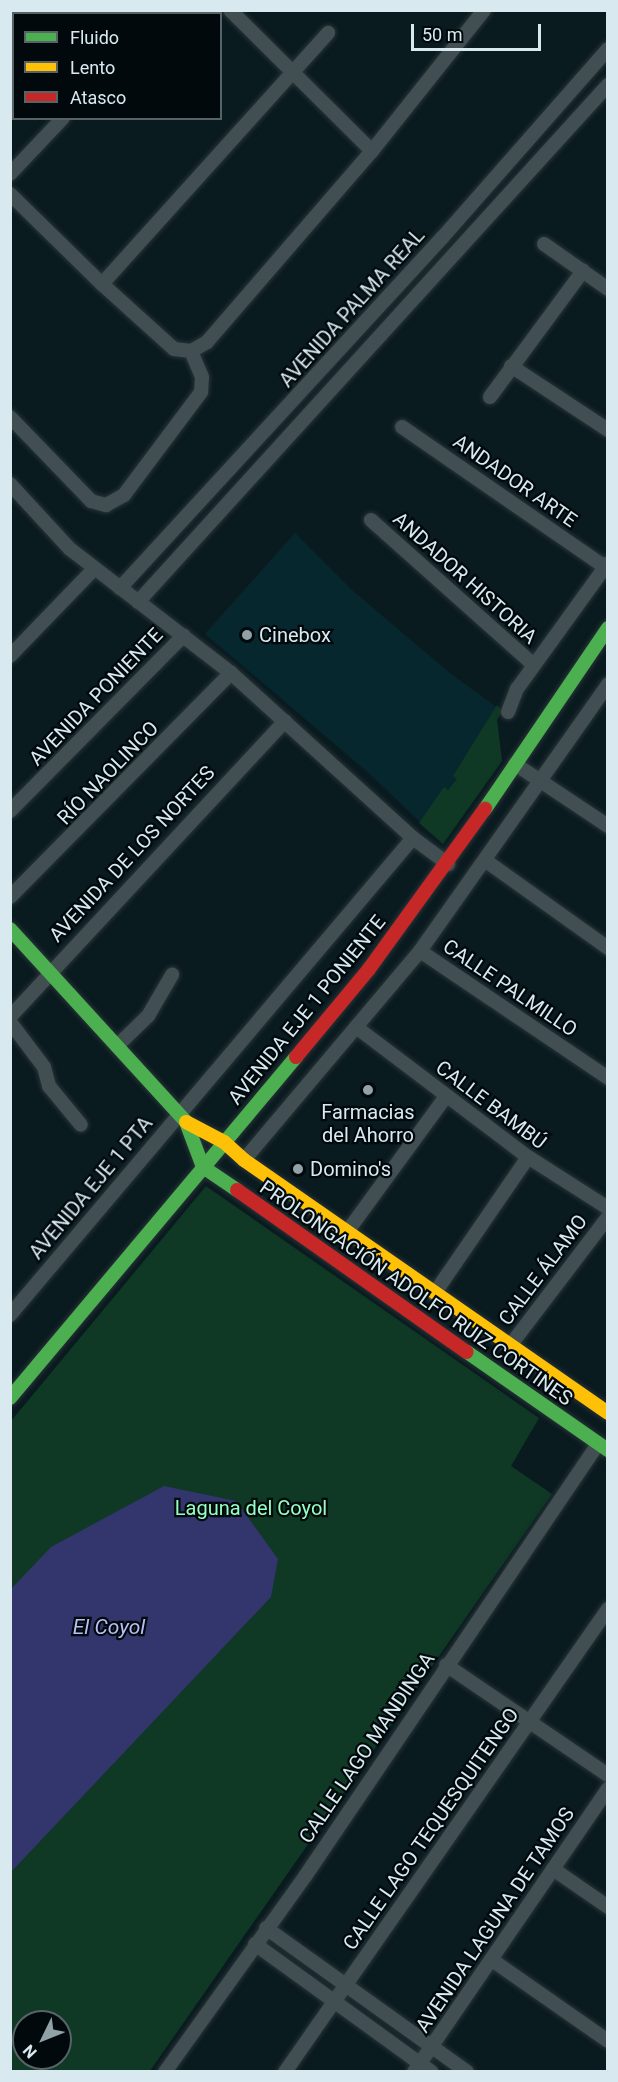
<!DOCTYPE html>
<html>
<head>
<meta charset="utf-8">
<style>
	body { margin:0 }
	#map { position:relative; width:618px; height:2082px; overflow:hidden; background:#0a1b20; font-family:Roboto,sans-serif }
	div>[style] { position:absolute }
	.built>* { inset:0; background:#07272f }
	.green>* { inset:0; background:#0f3825 }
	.water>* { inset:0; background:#32366d }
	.roads { filter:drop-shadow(0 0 2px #283437) drop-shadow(0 0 2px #283437) }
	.street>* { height:14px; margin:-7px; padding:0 7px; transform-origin:7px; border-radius:7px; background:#424f52 }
	.fast>* { height:14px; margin:-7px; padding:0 7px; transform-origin:7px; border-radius:7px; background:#4caf50 }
	.slow>* { height:14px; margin:-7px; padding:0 7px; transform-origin:7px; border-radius:7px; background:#ffc107 }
	.jam>* { height:14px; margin:-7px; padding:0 7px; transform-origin:7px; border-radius:7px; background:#c62828 }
	.dots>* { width:16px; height:16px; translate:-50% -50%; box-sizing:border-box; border:3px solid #01090c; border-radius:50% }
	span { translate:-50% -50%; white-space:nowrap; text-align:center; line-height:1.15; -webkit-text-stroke:4.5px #01090c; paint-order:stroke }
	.street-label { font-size:20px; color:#d8eaf0 }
	.poi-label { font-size:20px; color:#d8eaf0 }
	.left { translate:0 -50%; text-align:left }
	.park-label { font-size:20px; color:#95ffc1 }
	.water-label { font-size:21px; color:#b8bff6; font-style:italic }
	.frame { position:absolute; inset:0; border:12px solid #d8eaf0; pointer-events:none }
	.legend { position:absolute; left:12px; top:12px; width:210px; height:108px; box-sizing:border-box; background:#01090c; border:2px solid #576367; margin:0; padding:8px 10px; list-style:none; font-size:18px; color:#d8eaf0 }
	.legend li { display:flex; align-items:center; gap:12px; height:30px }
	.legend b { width:30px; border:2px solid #576367 }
	.north { position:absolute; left:12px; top:2010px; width:60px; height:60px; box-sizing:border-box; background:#01090c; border:2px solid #576367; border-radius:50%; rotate:227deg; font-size:16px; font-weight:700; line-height:24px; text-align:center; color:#d8eaf0 }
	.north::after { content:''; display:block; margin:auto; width:21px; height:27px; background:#90a2a7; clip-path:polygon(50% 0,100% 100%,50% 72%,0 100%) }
	.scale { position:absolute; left:411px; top:24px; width:130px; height:27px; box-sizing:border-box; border:3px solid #d8eaf0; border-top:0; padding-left:8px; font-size:18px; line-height:21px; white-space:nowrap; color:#d8eaf0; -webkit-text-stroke:4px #01090c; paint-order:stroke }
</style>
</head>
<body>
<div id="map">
	<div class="built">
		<i style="clip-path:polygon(295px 533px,353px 591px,451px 674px,502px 711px,497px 720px,502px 761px,443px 844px,370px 774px,205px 634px)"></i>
	</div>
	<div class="green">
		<i style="clip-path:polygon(497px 705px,502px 711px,497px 720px,502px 761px,443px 844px,419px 823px,444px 787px,448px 790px,457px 779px,453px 776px)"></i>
		<i style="clip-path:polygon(evenodd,206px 1186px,539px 1418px,511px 1466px,552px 1494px,150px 2071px,11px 2072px,11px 1421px,206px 1186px,24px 2022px,60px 2022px,60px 2058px,24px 2058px,24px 2022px)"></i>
	</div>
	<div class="water">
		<i style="clip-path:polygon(164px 1486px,236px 1501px,278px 1559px,271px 1597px,11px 1872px,11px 1589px,51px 1547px)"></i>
	</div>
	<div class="roads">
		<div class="street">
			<i style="left:230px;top:10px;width:200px;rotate:44.8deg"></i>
			<i style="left:162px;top:14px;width:5px;rotate:-53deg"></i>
			<i style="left:10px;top:174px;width:77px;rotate:-46.6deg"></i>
			<i style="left:10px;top:194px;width:129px;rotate:44.4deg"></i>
			<i style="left:102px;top:284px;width:97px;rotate:42.1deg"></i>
			<i style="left:174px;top:349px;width:17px;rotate:7deg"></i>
			<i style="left:191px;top:351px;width:18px;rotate:-29deg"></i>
			<i style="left:207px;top:342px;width:252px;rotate:-49.2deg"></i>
			<i style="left:372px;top:151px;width:180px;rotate:-51.5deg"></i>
			<i style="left:544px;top:244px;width:78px;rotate:35.1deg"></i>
			<i style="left:102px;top:284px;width:338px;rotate:-48deg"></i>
			<i style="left:511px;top:366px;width:116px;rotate:33.4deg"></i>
			<i style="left:490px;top:397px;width:157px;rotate:-53.6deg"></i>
			<i style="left:10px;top:417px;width:117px;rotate:46deg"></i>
			<i style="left:91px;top:501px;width:16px;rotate:15deg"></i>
			<i style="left:106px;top:505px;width:21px;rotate:-29deg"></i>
			<i style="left:124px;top:495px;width:129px;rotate:-53.2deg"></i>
			<i style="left:201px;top:392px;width:15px;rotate:-86deg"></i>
			<i style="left:202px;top:377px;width:28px;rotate:-113deg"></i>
			<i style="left:402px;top:427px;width:247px;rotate:34.6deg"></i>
			<i style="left:10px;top:484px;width:88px;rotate:47.3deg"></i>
			<i style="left:70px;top:549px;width:203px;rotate:37.6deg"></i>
			<i style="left:231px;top:673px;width:246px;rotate:42.2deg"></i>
			<i style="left:413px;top:838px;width:44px;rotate:36.6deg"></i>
			<i style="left:371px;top:520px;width:218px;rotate:41.7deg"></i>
			<i style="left:120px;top:588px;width:476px;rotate:-47.4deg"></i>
			<i style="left:442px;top:238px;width:252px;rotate:-48.7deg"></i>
			<i style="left:138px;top:602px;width:699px;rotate:-47.73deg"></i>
			<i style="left:10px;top:656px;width:121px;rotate:-46deg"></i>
			<i style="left:508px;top:712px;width:25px;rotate:-69deg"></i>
			<i style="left:517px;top:689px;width:155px;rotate:-54.2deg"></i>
			<i style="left:515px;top:764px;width:112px;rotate:33.7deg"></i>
			<i style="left:10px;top:811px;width:247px;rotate:-45.3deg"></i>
			<i style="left:486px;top:861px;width:150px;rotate:35.5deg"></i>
			<i style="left:10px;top:897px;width:315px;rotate:-45.4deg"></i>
			<i style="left:420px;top:951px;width:227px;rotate:34deg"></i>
			<i style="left:10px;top:1017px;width:404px;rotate:-47.1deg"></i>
			<i style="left:10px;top:1022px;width:56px;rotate:52.9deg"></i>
			<i style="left:44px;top:1067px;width:20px;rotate:75deg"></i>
			<i style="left:49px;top:1086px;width:50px;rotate:50.6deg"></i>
			<i style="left:356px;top:1027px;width:216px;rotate:37.1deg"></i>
			<i style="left:528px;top:1157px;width:95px;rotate:32.5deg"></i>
			<i style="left:117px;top:1046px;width:43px;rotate:-44.1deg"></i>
			<i style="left:148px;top:1016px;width:48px;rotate:-59.7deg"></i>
			<i style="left:244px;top:1160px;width:273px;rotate:-49.9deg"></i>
			<i style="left:420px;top:951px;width:327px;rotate:-54.8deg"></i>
			<i style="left:347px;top:1232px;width:168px;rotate:-53.9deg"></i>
			<i style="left:434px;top:1294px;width:166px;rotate:-55.5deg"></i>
			<i style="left:10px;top:1315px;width:624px;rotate:-49.81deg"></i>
			<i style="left:509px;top:1347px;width:163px;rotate:-52.7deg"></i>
			<i style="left:446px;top:1665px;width:196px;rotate:34.2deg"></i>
			<i style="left:553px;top:1869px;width:67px;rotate:34.6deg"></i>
			<i style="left:266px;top:1928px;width:247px;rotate:35.6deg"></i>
			<i style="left:255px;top:1944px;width:218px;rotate:35.9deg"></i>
			<i style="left:492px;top:1960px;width:141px;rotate:34.9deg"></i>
			<i style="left:165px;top:2072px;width:242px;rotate:-54.4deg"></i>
			<i style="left:306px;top:1875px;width:521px;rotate:-55.88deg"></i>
			<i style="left:285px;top:2072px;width:565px;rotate:-55.1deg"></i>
			<i style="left:414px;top:2072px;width:343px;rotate:-55.6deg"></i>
		</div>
		<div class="fast">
			<i style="left:485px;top:809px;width:219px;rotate:-55.8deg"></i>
			<i style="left:10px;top:929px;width:261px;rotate:47.6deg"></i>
			<i style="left:186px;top:1122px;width:48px;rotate:69.3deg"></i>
			<i style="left:203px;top:1167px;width:41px;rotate:34.1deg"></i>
			<i style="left:467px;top:1352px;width:172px;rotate:34.8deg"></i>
			<i style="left:10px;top:1398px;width:445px;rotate:-50deg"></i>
		</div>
		<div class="slow">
			<i style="left:186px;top:1122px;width:43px;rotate:27.8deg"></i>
			<i style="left:224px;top:1142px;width:27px;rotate:42deg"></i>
			<i style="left:244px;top:1160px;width:443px;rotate:34.8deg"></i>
		</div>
		<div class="jam">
			<i style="left:296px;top:1057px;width:114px;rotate:-50.3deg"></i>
			<i style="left:369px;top:969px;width:198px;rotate:-54.1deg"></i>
			<i style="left:237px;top:1190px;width:281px;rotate:35.2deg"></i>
		</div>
	</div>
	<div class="dots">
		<i style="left:247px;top:635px;background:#90a2a7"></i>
		<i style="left:368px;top:1090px;background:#90a2a7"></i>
		<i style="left:298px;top:1169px;background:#90a2a7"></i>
	</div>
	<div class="street-label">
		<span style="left:352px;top:308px;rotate:-48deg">AVENIDA PALMA REAL</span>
		<span style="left:515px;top:481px;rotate:35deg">ANDADOR ARTE</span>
		<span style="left:465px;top:578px;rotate:42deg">ANDADOR HISTORIA</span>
		<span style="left:96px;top:697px;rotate:-46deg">AVENIDA PONIENTE</span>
		<span style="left:108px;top:773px;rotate:-46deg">RÍO NAOLINCO</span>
		<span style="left:132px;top:854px;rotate:-47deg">AVENIDA DE LOS NORTES</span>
		<span style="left:510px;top:988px;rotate:34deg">CALLE PALMILLO</span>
		<span style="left:307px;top:1010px;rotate:-51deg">AVENIDA EJE 1 PONIENTE</span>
		<span style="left:491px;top:1105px;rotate:37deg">CALLE BAMBÚ</span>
		<span style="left:91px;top:1188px;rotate:-50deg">AVENIDA EJE 1 PTA</span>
		<span style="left:543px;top:1270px;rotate:-53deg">CALLE ÁLAMO</span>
		<span style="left:416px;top:1293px;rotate:35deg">PROLONGACIÓN ADOLFO RUIZ CORTINES</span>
		<span style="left:367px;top:1748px;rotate:-56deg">CALLE LAGO MANDINGA</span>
		<span style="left:431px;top:1829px;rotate:-55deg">CALLE LAGO TEQUESQUITENGO</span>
		<span style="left:495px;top:1920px;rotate:-56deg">AVENIDA LAGUNA DE TAMOS</span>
	</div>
	<div class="poi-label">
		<span class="left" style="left:259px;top:635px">Cinebox</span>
		<span style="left:368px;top:1124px">Farmacias<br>del Ahorro</span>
		<span class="left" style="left:310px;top:1169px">Domino's</span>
	</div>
	<div class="park-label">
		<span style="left:251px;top:1508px">Laguna del Coyol</span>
	</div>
	<div class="water-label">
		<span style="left:109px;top:1627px">El Coyol</span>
	</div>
	<div class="frame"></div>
	<ul class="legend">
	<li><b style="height:8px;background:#4caf50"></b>Fluido</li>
	<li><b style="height:8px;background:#ffc107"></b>Lento</li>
	<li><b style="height:8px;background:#c62828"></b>Atasco</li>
	</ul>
	<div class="north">N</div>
	<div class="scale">50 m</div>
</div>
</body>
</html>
